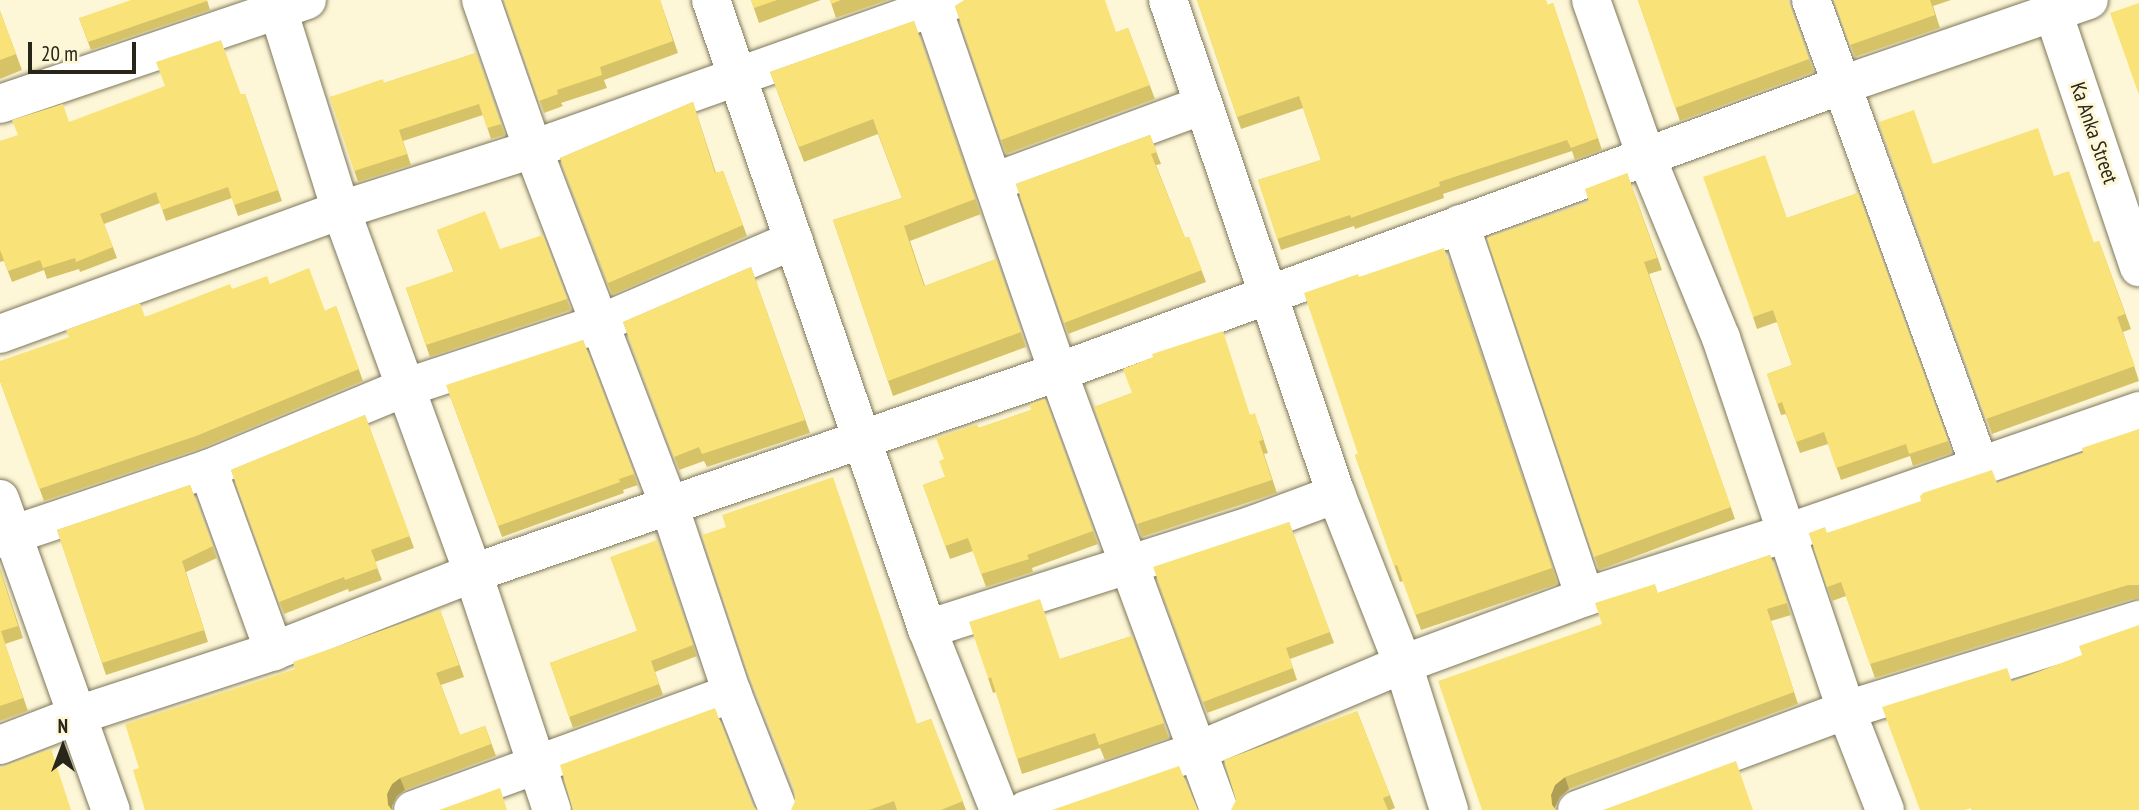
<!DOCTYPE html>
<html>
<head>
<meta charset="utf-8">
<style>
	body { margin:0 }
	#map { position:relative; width:2139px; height:810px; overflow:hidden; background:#fef7d7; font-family:"PT Sans Narrow",sans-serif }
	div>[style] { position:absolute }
	.roads { filter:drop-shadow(0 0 2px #7d775a) drop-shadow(0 0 2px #7d775a) }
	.minor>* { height:38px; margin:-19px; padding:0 19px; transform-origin:19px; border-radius:19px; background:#fff }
	.tertiary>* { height:38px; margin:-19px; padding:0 19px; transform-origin:19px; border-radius:19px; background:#fff }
	.wall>* { inset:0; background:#d6c368 }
	.shaded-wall>* { inset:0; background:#ae9f55 }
	.building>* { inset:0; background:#f9e379 }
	span { translate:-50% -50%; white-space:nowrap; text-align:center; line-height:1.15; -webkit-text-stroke:6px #fef7d7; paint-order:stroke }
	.street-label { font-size:21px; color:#282519 }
	.north { position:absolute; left:28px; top:712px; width:70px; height:70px; -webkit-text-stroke:5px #fef7d7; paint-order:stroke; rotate:0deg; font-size:19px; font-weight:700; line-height:28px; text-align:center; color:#282519 }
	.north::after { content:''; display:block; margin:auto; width:24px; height:32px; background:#282519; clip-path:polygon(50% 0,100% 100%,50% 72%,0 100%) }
	.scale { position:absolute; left:28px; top:42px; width:108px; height:32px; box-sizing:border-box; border:4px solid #282519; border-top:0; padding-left:9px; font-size:21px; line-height:24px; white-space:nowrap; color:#282519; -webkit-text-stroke:5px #fef7d7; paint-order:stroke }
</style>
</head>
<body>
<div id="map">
	<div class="roads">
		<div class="minor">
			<i style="left:275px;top:0;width:220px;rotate:72.6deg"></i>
			<i style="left:341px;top:210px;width:386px;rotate:70deg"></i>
			<i style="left:473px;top:573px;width:250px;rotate:71.6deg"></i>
			<i style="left:481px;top:0;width:158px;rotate:70.8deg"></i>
			<i style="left:533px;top:149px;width:384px;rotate:69.1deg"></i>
			<i style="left:670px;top:508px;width:195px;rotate:71.5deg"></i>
			<i style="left:732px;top:693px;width:126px;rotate:68.5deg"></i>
			<i style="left:711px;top:0;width:665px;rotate:71.05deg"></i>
			<i style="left:927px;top:629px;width:195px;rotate:68.3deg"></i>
			<i style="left:930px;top:0;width:393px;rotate:71deg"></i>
			<i style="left:1058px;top:372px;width:467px;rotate:69.8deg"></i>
			<i style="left:1168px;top:0;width:522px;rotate:71.22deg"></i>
			<i style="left:1336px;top:494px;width:183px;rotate:68.5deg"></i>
			<i style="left:1403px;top:664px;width:153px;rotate:72.5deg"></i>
			<i style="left:1591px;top:0;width:165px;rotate:70.6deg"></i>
			<i style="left:1646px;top:156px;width:197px;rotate:67.6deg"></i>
			<i style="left:1721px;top:338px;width:392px;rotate:71.4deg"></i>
			<i style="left:1846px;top:710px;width:107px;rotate:68.7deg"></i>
			<i style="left:1811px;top:0;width:496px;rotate:70.1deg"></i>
			<i style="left:0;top:104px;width:324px;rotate:-18.7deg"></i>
			<i style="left:994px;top:182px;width:223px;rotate:-20.2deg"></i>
			<i style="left:1460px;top:224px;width:393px;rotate:71.5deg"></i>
			<i style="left:0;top:334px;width:363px;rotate:-20deg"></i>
			<i style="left:341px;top:210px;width:201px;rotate:-17.6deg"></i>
			<i style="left:533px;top:149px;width:446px;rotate:-19.5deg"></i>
			<i style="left:208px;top:469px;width:194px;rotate:70.1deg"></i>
			<i style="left:0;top:499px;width:330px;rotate:70.4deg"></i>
			<i style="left:0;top:539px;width:219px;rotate:-18.6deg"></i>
			<i style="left:208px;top:469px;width:212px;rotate:-22.5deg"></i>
			<i style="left:404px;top:388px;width:205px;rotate:-18.2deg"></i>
			<i style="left:599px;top:324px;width:212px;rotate:-23.3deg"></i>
			<i style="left:927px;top:629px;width:342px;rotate:-17.7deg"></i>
			<i style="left:1253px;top:525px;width:89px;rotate:-20.5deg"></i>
			<i style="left:0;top:745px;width:80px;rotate:-21.1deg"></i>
			<i style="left:75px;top:716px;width:209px;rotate:-18.1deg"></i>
			<i style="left:274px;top:651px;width:214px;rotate:-21.4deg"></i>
			<i style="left:473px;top:573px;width:619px;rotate:-18.96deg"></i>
			<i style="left:1058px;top:372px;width:835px;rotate:-20.11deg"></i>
			<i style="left:1842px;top:85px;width:261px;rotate:-19deg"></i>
			<i style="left:413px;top:810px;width:340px;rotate:-20.1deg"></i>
			<i style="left:1026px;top:810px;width:181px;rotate:-19deg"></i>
			<i style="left:1197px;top:751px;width:224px;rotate:-22.9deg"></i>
			<i style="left:1403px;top:664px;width:194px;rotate:-20.2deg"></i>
			<i style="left:1585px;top:597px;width:212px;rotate:-17.6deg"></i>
			<i style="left:1787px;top:533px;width:373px;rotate:-19.1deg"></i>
			<i style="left:1577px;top:810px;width:287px;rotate:-20.4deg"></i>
			<i style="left:1846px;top:710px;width:307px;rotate:-17.1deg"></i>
		</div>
		<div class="tertiary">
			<i style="left:2049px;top:0;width:282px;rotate:71.4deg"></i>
		</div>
	</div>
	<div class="wall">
		<i style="clip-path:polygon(207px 0,210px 10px,91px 50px,79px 18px)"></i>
		<i style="clip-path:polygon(504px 0,660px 0,678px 53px,604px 80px,607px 88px,561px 103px,563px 106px,544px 113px)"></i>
		<i style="clip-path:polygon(751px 0,821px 0,759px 23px)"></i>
		<i style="clip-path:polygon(830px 0,888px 0,836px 18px)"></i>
		<i style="clip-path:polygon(1197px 0,1548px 5px,1553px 3px,1602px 150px,1575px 160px,1572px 151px,1443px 194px,1444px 198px,1355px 229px,1354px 226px,1281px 250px,1258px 180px,1321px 160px,1303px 108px,1241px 129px)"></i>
		<i style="clip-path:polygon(1638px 0,1790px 7px,1814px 72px,1680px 121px)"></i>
		<i style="clip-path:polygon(1834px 0,1951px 0,1933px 6px,1940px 28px,1855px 57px)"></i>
		<i style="clip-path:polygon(955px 6px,1117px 32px,1128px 28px,1155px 99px,1006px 154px)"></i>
		<i style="clip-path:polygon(0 11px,22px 70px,0 79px)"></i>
		<i style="clip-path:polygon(914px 21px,981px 214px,910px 241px,925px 286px,996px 259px,1026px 347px,893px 396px,833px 220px,902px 198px,878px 134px,804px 162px,770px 72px)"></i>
		<i style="clip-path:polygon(476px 53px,505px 135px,491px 139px,483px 115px,403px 141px,411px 165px,358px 182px,330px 97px,384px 83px)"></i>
		<i style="clip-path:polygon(245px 94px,282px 201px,238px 216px,232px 198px,166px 221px,160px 203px,104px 224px,117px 258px,80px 272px,79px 269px,47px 279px,44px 270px,12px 282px,4px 261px,0 262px,0 141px,69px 122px)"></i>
		<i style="clip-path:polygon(693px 102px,716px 173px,723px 171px,747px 236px,612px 295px,560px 158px)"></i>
		<i style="clip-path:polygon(1879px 122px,1933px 164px,2054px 176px,2094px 243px,2099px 241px,2131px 329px,2123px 332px,2139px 381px,1992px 434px)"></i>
		<i style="clip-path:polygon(1150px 135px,1161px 164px,1156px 165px,1185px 238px,1189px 237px,1206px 282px,1068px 334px,1016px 184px)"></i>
		<i style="clip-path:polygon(1627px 173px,1662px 270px,1649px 274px,1735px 519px,1599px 570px,1487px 238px,1589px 202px)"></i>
		<i style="clip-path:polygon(1858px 193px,1952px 453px,1913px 466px,1910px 456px,1841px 480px,1828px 444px,1800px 453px,1786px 414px,1781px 415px,1767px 374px,1792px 365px,1777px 322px,1757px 329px,1753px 317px,1787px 218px)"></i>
		<i style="clip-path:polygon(437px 230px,567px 299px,571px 310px,430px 357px,406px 288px,454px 272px)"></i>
		<i style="clip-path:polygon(1450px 263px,1558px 584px,1421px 630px,1403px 581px,1400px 582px,1355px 455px,1358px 454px,1359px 277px)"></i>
		<i style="clip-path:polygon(751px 267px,810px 433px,707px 467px,704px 461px,679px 470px,623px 322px)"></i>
		<i style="clip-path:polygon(270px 284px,325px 311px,336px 306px,363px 381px,200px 449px,44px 501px,0 381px,145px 317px,232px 289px)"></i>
		<i style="clip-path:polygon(583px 340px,638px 485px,623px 490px,624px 493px,502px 537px,450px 396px)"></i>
		<i style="clip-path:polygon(1132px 393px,1251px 415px,1259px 426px,1268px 453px,1264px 454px,1277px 493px,1142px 537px,1094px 407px)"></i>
		<i style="clip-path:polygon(1045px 399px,1098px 544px,1032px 568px,1033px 572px,986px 587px,973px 551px,950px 559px,923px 485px,945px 477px,944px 459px,979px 428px,1031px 410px)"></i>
		<i style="clip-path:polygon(365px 415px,414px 548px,375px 562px,382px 580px,349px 592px,348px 589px,284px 614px,231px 470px)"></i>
		<i style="clip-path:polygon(2139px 429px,2139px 599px,2133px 599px,1875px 678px,1846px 596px,1832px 601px,1809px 533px,1827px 533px,1997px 483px,2083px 453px)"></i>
		<i style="clip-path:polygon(190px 485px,217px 558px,186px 572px,208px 642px,106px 675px,57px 530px)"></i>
		<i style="clip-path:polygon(1289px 522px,1334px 643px,1290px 659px,1297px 680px,1207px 713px,1157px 579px)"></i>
		<i style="clip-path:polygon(657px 540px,697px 656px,655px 672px,663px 695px,573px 728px,550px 663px,637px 631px)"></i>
		<i style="clip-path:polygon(1770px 555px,1791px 615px,1771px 621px,1798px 704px,1569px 789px,1560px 797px,1555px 807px,1482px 810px,1602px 624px,1658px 593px)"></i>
		<i style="clip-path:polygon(0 568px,23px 638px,5px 644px,28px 711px,0 721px)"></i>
		<i style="clip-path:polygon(440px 610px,464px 677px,441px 685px,460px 735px,485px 726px,496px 756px,405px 790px,397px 796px,392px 806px,392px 810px,139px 768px,295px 669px)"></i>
		<i style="clip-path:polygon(1132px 636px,1169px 738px,1105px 760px,1100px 748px,1022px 774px,996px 692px,993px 693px,988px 678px,1060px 659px)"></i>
		<i style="clip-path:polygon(1357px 711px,1395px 808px,1390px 810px,1231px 810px)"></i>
		<i style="clip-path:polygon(931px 719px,966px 810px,791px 810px,917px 724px)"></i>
	</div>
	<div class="shaded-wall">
		<i style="clip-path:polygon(1565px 777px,1569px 789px,1560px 797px,1555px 807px,1556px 810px,1552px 805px,1551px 795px,1555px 785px)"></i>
		<i style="clip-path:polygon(400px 778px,405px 790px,397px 796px,392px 806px,392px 810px,388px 805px,387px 794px,392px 784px)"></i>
	</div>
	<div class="building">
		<i style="clip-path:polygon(131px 0,207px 0,207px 1px,88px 42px,79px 18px)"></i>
		<i style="clip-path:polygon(504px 0,660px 0,673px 41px,600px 67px,602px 75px,557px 90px,558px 94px,539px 101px)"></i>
		<i style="clip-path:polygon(751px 0,777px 0,754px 8px)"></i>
		<i style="clip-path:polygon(830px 0,841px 0,831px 4px)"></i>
		<i style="clip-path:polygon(964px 0,1105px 0,1116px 32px,1128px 28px,1150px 85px,1001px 140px,955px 6px)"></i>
		<i style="clip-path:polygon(1197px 0,1546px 0,1548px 5px,1553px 3px,1598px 138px,1571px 148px,1567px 140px,1439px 182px,1440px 186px,1351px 218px,1350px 215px,1277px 239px,1258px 180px,1321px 160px,1299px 96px,1237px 117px)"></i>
		<i style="clip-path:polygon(1638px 0,1788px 0,1809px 59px,1675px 108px)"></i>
		<i style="clip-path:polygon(1834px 0,1930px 0,1935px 15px,1850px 45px)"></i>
		<i style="clip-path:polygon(2139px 3px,2139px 95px,2110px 13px)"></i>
		<i style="clip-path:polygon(0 11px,16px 54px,0 60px)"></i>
		<i style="clip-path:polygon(914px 21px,975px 199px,904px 226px,924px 286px,996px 259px,1021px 332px,888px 381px,833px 220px,902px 198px,873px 119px,799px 147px,770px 72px)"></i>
		<i style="clip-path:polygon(221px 40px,241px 95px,245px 94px,278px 190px,234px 205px,228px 187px,162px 210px,156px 192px,100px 214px,113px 247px,76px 262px,75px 258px,43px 268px,40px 260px,8px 271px,0 250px,0 141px,18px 135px,12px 120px,63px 104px,69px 122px,165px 86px,156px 62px)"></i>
		<i style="clip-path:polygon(476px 53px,501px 124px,487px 128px,479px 104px,399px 130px,407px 154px,354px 171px,330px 97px,383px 79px,384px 83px)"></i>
		<i style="clip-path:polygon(693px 102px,715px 173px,723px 171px,743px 225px,608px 283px,560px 158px)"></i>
		<i style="clip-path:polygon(1914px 110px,1933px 164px,2038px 128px,2054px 176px,2069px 171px,2094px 243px,2099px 241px,2125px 314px,2117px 317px,2135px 366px,1986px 419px,1879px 122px)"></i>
		<i style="clip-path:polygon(1150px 135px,1157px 152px,1151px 154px,1185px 238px,1189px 237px,1202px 270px,1064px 323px,1016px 184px)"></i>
		<i style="clip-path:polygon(1765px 155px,1787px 218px,1858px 193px,1948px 441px,1909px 454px,1906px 444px,1836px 468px,1824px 432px,1796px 442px,1782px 402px,1777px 404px,1767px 374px,1792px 365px,1773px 310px,1753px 317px,1703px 177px)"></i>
		<i style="clip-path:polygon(1627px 173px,1657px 258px,1644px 262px,1731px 507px,1594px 557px,1487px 238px,1589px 202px,1585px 189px)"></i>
		<i style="clip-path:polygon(485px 211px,500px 249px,543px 235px,567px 299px,426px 345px,406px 288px,454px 271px,437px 230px)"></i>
		<i style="clip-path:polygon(1444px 248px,1552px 568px,1415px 615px,1397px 565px,1394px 566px,1355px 455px,1358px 454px,1304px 293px,1358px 274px,1359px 277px)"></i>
		<i style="clip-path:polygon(751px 267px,805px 420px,702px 454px,699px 447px,674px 457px,623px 322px)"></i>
		<i style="clip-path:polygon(309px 268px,325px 311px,336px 306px,359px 369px,196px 436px,39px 489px,0 381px,0 361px,69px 337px,66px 330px,140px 303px,145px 317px,230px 284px,232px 289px,267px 276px,270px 284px)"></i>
		<i style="clip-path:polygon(1223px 331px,1250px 415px,1255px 413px,1263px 440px,1259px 441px,1272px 480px,1137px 524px,1094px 407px,1132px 393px,1123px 369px,1153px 357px,1152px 354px)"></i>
		<i style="clip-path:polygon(583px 340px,634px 474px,619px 479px,620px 482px,498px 526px,446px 385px)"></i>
		<i style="clip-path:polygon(1045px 399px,1093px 531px,1027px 555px,1029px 559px,981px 574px,968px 538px,945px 546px,923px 485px,945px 477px,939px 461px,944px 459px,936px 438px,977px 424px,979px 428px,1031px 410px,1030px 404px)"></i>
		<i style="clip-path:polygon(365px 415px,410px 536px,371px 550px,378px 568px,345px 580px,344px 577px,279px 602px,231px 470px)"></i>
		<i style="clip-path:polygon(2139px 429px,2139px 585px,2128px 585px,1870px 664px,1841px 582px,1827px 587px,1809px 533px,1825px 527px,1827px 533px,1921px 501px,1920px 496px,1923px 493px,1992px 470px,1997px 483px,2083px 453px,2082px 448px)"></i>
		<i style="clip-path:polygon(833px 477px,917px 724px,931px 719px,963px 801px,941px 810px,897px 810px,894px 801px,869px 810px,791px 810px,795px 801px,794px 789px,748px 673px,702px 535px,726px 527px,722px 515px)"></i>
		<i style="clip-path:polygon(190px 485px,213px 546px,182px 561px,204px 630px,102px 663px,57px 530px)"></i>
		<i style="clip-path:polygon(1289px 522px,1330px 632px,1286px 648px,1293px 668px,1203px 702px,1153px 567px)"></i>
		<i style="clip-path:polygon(657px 540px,693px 645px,651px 661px,659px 684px,569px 717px,550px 663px,637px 631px,610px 557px)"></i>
		<i style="clip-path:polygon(1770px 555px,1787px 603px,1767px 609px,1794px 692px,1565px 777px,1555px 785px,1551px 795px,1552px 805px,1556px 810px,1482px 810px,1438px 681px,1602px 624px,1595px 603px,1655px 584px,1658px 593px)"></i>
		<i style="clip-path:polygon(0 570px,18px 626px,1px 631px,23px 698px,0 706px)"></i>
		<i style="clip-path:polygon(1040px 599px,1060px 659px,1132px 636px,1164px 723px,1099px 745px,1095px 733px,1017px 759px,991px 677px,988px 678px,969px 622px)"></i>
		<i style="clip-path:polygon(440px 610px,459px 665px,436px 673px,460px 735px,485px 726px,491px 744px,400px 778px,392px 784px,387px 794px,388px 805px,392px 810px,145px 810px,133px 770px,139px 768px,125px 724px,295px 669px,293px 662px)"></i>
		<i style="clip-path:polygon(2139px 625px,2139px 810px,1971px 810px,1971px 808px,1965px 810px,1920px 810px,1882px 707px,2007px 668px,2012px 682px,2082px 655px,2079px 646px)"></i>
		<i style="clip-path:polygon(715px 708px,753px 806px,757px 810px,573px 810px,560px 765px)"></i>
		<i style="clip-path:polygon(1357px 711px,1390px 795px,1383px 798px,1388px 810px,1231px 810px,1236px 800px,1224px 760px)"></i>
		<i style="clip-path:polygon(51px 749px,71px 810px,0 810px,0 768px)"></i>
		<i style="clip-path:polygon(1736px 761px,1753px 810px,1603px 810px)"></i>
		<i style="clip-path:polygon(1179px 766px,1198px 810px,1052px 810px)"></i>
		<i style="clip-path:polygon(500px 788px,507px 810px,439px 810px)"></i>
	</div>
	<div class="street-label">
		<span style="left:2094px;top:133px;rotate:71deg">Ka Anka Street</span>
	</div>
	<div class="north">N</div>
	<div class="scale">20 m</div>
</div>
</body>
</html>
